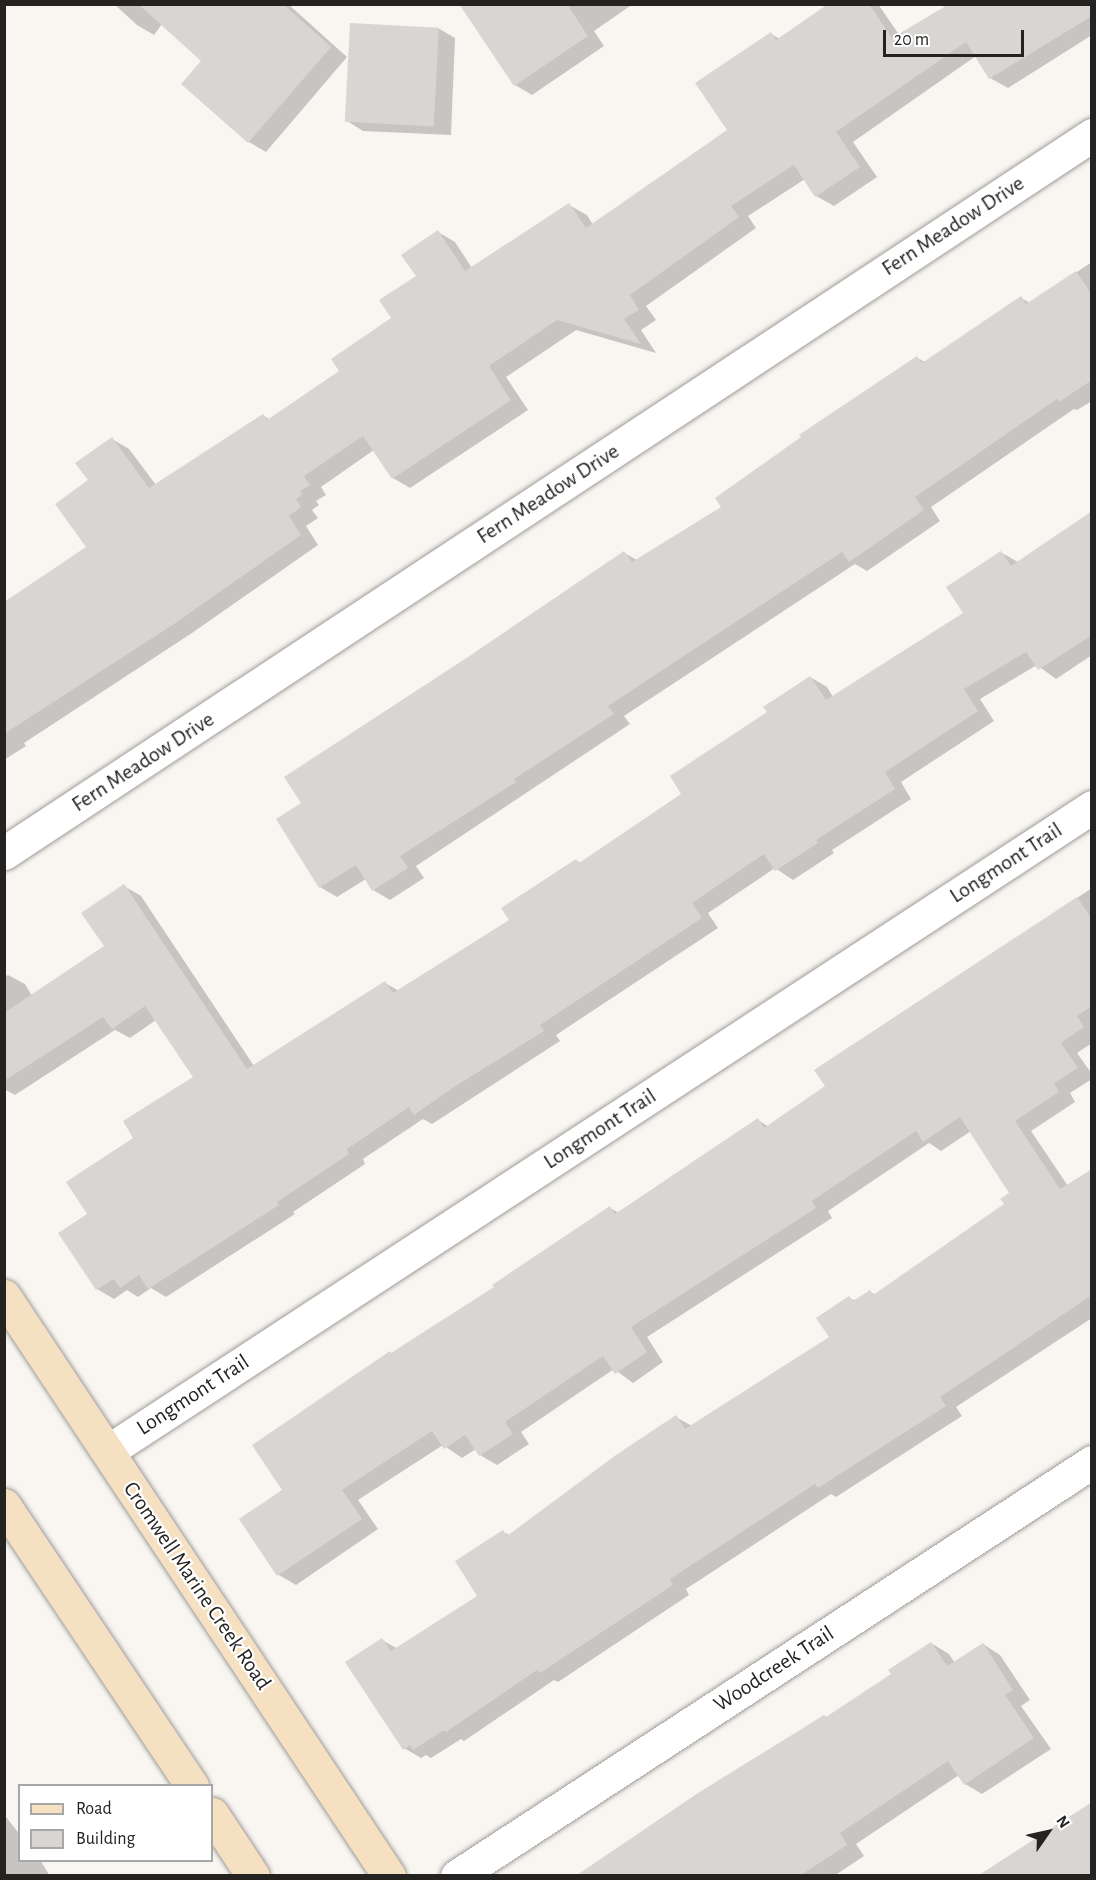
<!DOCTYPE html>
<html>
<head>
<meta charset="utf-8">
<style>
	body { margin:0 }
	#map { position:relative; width:1096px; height:1880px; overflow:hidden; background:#f9f6f2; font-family:"Alegreya Sans",sans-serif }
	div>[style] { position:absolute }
	.shadow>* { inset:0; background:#0003 }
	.building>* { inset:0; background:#d8d5d2; transform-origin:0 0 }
	.roads { filter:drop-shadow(0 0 2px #9f9c99) drop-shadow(0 0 2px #9f9c99) }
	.minor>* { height:33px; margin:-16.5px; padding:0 16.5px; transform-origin:16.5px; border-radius:16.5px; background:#fff }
	.secondary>* { height:33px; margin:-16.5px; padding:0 16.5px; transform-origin:16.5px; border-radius:16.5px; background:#f5e0c2 }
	span { translate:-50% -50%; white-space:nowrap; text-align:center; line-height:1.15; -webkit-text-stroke:4.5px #fff; paint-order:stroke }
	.street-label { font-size:22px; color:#242322 }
	.frame { position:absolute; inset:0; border:6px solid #242322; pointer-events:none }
	.legend { position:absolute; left:18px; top:1784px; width:195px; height:78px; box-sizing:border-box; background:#fff; border:2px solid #a7a7a7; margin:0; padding:8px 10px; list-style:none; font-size:18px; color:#242322 }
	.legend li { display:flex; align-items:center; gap:12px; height:30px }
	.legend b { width:30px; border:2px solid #a7a7a7 }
	.north { position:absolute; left:1018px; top:1802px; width:60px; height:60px; -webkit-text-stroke:4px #fff; paint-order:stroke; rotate:56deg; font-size:16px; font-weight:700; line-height:24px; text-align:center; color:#242322 }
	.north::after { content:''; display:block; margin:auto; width:21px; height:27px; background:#242322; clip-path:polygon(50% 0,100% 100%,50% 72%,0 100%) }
	.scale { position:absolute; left:883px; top:30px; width:141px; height:27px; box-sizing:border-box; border:3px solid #242322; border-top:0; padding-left:8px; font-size:18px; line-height:21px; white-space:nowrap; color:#242322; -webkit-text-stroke:4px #fff; paint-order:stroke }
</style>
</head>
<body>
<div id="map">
	<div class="shadow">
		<i style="clip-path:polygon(114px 4px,288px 4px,347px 57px,266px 152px,249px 142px,183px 84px,203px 61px,162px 24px,154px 35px,137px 25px)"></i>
		<i style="clip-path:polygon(461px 4px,633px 4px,594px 31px,604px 46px,532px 95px,515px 85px)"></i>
		<i style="clip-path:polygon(830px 4px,878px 4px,900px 36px,1092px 4px,1092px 35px,1008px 88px,990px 78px,976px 56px,853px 142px,877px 177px,834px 206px,816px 196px,805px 179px,748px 216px,756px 228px,646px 306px,656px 320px,641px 330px,656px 353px,576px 330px,506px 377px,528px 410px,410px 488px,393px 478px,374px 450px,321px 487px,326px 495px,316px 501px,319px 505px,312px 510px,318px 518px,306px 526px,318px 545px,192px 633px,24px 743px,26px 746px,4px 760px,4px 604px,89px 547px,90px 481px,112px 439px,129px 449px,156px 485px,263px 415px,270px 420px,342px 372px,393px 319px,418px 277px,438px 232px,455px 242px,472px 268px,569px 205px,587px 215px,593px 225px,729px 131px,771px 34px,780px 39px)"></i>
		<i style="clip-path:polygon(438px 28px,455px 38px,451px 135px,363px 131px,347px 121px)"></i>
		<i style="clip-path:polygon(1092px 262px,1092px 401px,1077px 410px,1074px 409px,931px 507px,940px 521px,867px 571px,855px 564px,624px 716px,630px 724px,416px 866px,424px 878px,390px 900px,373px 890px,366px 879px,337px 897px,320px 887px,278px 820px,303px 804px,469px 659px,624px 553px,637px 560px,723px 508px,917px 358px,925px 362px,1021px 298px,1030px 303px)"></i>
		<i style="clip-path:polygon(1092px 513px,1092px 655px,1056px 679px,1037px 665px,980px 699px,994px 721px,901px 782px,911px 799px,832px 850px,834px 853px,793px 880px,775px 868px,708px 913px,718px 928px,556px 1035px,560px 1041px,432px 1124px,423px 1119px,363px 1159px,365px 1164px,293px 1212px,295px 1214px,166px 1297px,151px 1288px,138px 1297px,127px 1290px,114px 1299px,97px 1289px,61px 1234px,89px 1215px,136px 1138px,195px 1077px,156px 1020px,130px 1038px,115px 1030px,15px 1095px,4px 1089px,4px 977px,8px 975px,25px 984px,32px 996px,106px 947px,124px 886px,141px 896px,254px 1066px,385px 983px,399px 991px,511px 920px,576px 861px,581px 863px,683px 794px,810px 677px,827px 687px,833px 697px,965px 613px,1002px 553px,1018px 562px)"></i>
		<i style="clip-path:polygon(1092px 888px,1092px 1043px,1077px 1053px,1092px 1074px,1092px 1079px,1070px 1093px,1075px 1102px,1031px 1131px,1068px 1186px,1092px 1170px,1092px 1318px,956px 1407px,962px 1416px,836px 1497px,831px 1494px,686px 1589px,689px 1595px,558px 1682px,554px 1680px,464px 1741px,461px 1739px,431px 1758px,426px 1755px,421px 1758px,404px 1748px,382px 1640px,398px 1649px,479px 1596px,503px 1532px,509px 1535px,676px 1417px,692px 1426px,831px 1338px,849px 1298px,856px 1301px,870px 1292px,876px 1295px,1006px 1205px,1011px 1193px,971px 1131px,941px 1151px,929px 1143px,828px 1211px,832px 1218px,647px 1337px,663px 1362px,633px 1383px,614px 1369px,521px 1432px,529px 1444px,497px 1465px,480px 1455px,476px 1449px,462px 1458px,443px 1445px,358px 1500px,378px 1529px,296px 1585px,279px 1575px,241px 1519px,284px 1490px,496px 1288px,610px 1208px,619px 1213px,758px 1120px,769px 1127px,827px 1087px,816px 1071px)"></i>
		<i style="clip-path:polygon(931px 1643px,949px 1654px,955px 1663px,983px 1644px,1000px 1655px,1030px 1700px,1021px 1706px,1051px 1749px,982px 1794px,965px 1784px,959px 1775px,856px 1844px,864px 1856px,834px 1876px,580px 1876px,699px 1794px,827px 1718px,893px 1674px)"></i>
		<i style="clip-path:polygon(1092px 1811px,1092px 1876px,992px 1876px,1016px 1860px)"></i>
		<i style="clip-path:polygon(4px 1814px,20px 1835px,20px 1860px,40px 1860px,50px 1876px,4px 1876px)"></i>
	</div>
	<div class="building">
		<i style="clip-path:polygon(138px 4px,283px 4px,331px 47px,248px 143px,181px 84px,201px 61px)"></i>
		<i style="clip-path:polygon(459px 4px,567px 4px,588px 36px,514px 86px)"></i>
		<i style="clip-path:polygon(828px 4px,869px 4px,892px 38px,944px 7px,942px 4px,1092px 4px,1092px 16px,989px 79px,966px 42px,836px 132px,860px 167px,815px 197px,794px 165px,731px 206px,739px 217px,630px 295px,639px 310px,624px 319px,641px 344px,557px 320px,489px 366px,511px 400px,392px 479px,363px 436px,304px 476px,310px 485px,300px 491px,302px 495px,296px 499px,301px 507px,289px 516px,301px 535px,174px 624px,4px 734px,4px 602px,86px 547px,55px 504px,88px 480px,75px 463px,112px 437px,149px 488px,263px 414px,267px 420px,339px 371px,331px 359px,391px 318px,379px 300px,416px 276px,401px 255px,438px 230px,465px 271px,569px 203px,586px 228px,727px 130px,695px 83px,771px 32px,776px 40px)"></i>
		<i style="left:350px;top:23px;width:89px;height:99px;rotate:3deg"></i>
		<i style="clip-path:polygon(1076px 271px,1092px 295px,1092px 380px,1059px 402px,1057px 399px,915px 497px,924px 510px,849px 562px,842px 552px,608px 706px,614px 714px,514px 779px,516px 782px,400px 856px,408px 868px,372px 891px,356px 865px,319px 888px,276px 819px,301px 803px,284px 777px,468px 657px,624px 551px,632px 562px,721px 507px,715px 498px,801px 437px,799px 435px,917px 356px,922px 363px,1021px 296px,1026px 304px)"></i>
		<i style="clip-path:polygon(1092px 511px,1092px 635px,1038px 670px,1026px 652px,964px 689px,978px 711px,885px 772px,895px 789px,816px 840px,818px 843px,775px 871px,764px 854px,692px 903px,702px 918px,540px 1025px,544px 1031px,454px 1087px,414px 1115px,409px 1107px,347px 1149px,349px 1154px,277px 1202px,279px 1205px,148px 1289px,139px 1275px,120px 1288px,114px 1279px,96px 1290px,58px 1233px,87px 1214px,66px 1182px,133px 1138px,123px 1121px,193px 1077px,145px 1006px,112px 1029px,103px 1017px,4px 1081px,4px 1013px,104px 946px,81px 913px,124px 884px,247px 1069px,385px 981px,393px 993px,509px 920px,501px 908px,576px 859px,579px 863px,681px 794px,670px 776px,767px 712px,763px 707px,810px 676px,826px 700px,963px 613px,946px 587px,1001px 551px,1011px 566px)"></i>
		<i style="clip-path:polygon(1077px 897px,1092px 919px,1092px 1006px,1077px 1016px,1084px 1027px,1061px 1043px,1078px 1068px,1054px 1083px,1059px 1092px,1015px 1121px,1060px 1189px,1092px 1169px,1092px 1295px,940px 1397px,946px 1406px,818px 1488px,815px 1484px,670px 1579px,673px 1585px,540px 1673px,537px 1670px,446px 1732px,444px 1730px,413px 1750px,410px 1745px,403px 1750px,345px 1662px,382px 1638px,391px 1651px,477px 1596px,455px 1561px,503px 1530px,507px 1536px,616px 1455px,676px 1415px,685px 1429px,829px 1337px,816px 1318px,849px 1296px,853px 1301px,870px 1290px,873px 1295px,1004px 1204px,1000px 1199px,1009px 1193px,960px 1117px,923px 1142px,916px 1131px,812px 1201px,816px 1208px,631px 1327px,647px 1352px,615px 1374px,603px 1356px,505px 1422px,513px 1434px,479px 1456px,465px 1435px,444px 1449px,432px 1431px,342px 1490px,362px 1519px,277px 1576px,239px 1519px,282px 1490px,252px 1445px,390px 1351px,391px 1353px,494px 1287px,492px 1285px,610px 1206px,615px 1214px,758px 1118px,764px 1128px,825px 1086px,814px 1070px)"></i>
		<i style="clip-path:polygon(931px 1642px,947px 1666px,983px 1643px,1013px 1690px,1005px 1695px,1034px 1738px,964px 1785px,948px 1761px,840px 1833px,847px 1845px,801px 1875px,577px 1875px,698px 1793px,824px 1715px,826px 1717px,891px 1674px,888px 1670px)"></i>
		<i style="clip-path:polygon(1092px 1802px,1092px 1875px,979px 1875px)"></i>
	</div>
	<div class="roads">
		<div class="minor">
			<i style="left:4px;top:853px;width:1304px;rotate:-33.42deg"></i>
			<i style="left:108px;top:1451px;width:1176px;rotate:-33.2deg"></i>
			<i style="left:457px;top:1876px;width:758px;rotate:-33.1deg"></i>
		</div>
		<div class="secondary">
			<i style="left:4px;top:1296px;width:696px;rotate:56.42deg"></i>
			<i style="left:4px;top:1505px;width:338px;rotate:56.2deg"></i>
			<i style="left:212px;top:1814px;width:74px;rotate:56.5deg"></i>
		</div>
	</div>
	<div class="street-label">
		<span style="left:953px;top:226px;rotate:-33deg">Fern Meadow Drive</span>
		<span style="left:548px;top:494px;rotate:-33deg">Fern Meadow Drive</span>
		<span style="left:143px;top:762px;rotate:-33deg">Fern Meadow Drive</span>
		<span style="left:1006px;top:863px;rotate:-33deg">Longmont Trail</span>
		<span style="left:600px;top:1129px;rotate:-33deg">Longmont Trail</span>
		<span style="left:193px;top:1395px;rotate:-33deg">Longmont Trail</span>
		<span style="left:197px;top:1586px;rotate:56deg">Cromwell Marine Creek Road</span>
		<span style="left:774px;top:1669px;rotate:-33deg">Woodcreek Trail</span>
	</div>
	<div class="frame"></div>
	<ul class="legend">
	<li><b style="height:8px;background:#f5e0c2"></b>Road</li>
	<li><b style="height:16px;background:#d8d5d2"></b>Building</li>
	</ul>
	<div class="north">N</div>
	<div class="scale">20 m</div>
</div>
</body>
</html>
